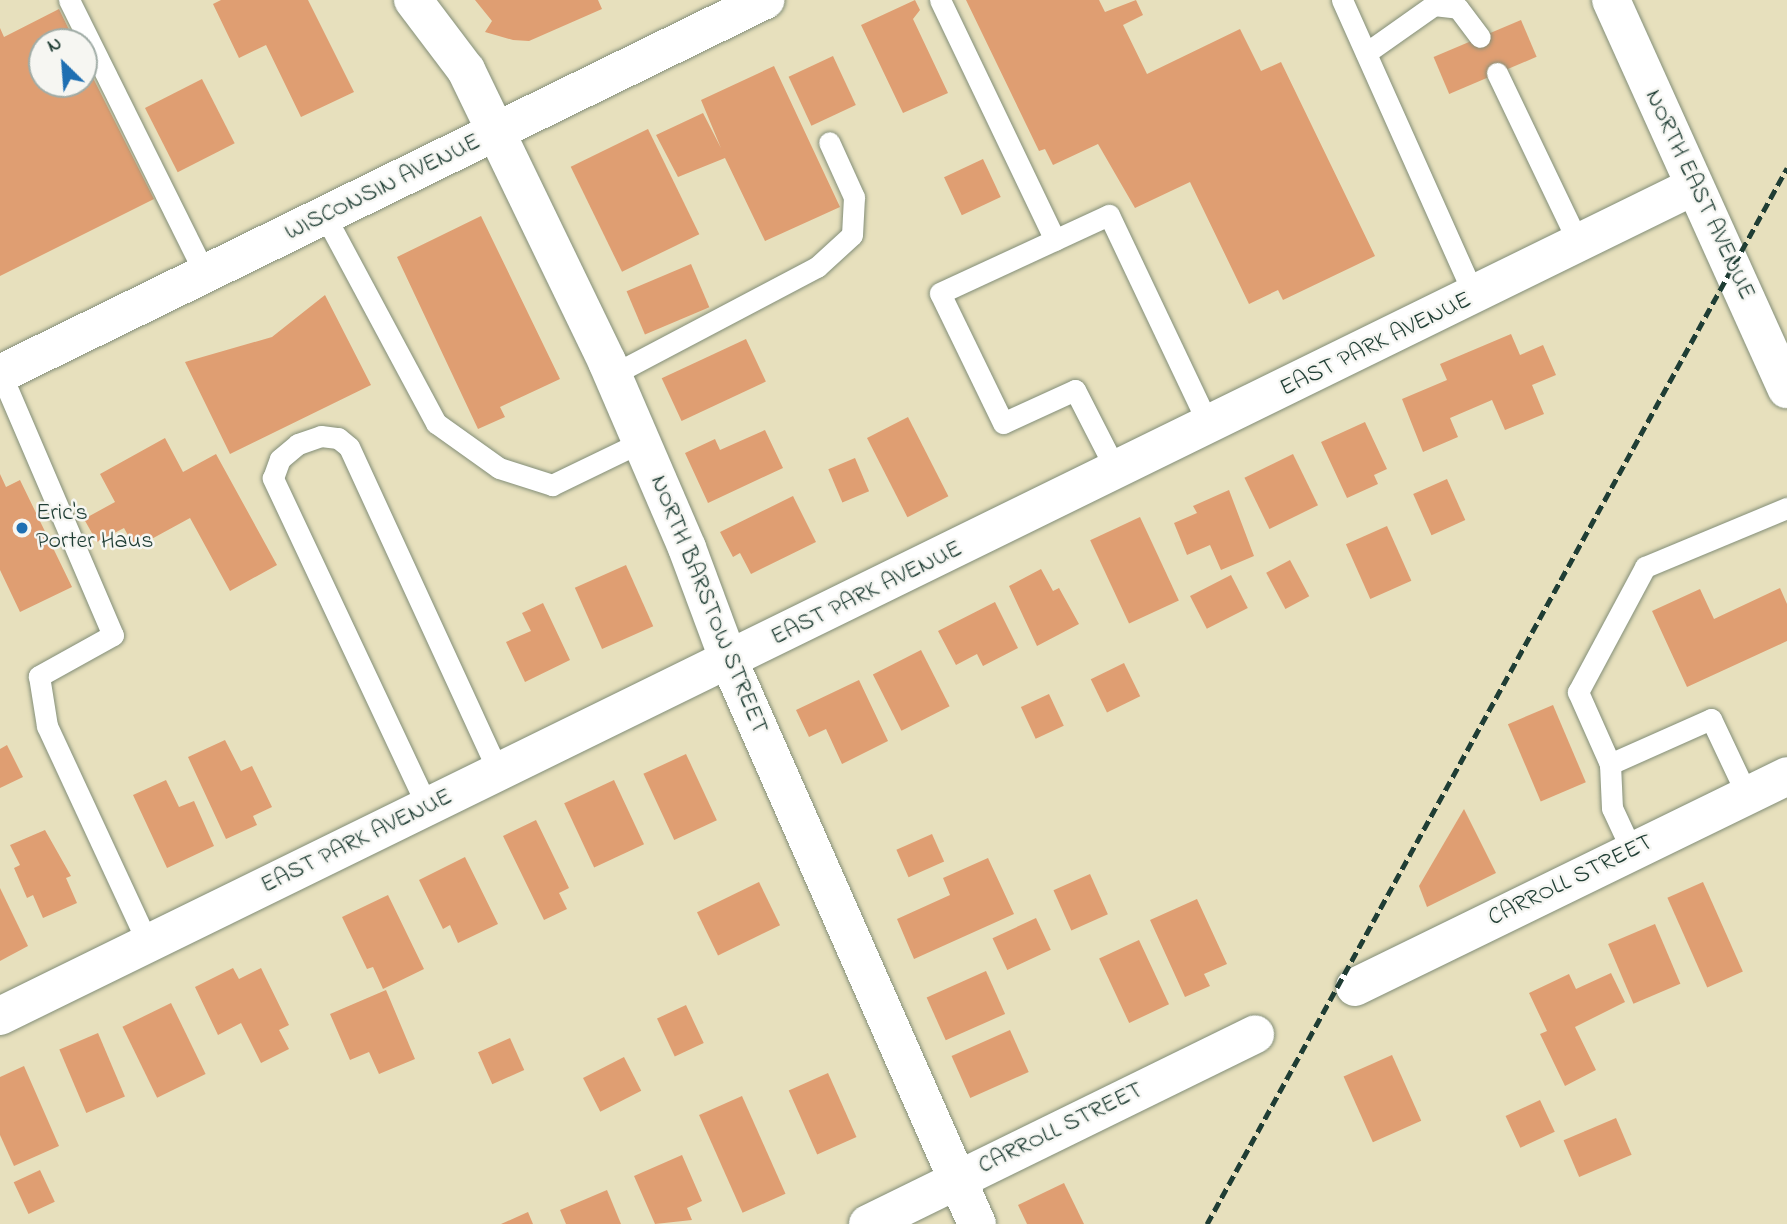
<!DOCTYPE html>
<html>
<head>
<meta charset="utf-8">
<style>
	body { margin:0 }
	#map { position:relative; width:1787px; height:1224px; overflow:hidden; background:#e7e0bd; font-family:"Indie Flower",sans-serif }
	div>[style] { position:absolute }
	.building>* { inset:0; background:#df9e72; transform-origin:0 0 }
	.roads { filter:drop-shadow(0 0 2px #838e78) drop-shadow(0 0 2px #838e78) }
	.service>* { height:21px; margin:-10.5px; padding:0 10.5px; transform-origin:10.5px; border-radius:10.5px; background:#fff }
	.minor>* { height:38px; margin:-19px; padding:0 19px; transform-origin:19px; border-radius:19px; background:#fff }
	.tertiary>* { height:38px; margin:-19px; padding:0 19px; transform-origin:19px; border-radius:19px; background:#fff }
	.secondary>* { height:38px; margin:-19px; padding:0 19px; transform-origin:19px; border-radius:19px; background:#fff }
	.rail>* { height:5px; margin-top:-2.5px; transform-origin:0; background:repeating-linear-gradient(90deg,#1f3d34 0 10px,transparent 0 15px) }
	.dots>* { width:19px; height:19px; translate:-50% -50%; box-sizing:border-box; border:4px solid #f6f6f2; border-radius:50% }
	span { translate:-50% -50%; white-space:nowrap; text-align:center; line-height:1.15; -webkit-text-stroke:5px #f6f6f2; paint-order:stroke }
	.street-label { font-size:24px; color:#1f3d34 }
	.poi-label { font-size:24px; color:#1f3d34 }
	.left { translate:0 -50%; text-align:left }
	.north { position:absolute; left:28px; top:28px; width:70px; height:70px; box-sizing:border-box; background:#f6f6f2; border:2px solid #a0aca6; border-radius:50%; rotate:335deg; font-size:19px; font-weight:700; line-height:28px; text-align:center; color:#1f3d34 }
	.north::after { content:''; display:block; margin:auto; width:24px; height:32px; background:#1f6fb2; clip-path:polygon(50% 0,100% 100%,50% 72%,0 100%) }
</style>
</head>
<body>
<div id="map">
	<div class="building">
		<i style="clip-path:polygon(221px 0,308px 0,354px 92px,301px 117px,266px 45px,239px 58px,213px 4px)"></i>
		<i style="clip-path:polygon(475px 0,598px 0,602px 9px,529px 41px,513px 40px,485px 32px,492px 21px)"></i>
		<i style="clip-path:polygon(915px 0,920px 10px,913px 19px,948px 93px,903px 113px,861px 25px)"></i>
		<i style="clip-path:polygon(966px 0,1099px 0,1105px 12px,1136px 0,1143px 15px,1123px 25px,1147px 74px,1240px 29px,1261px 71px,1281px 62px,1375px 256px,1283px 300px,1278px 290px,1249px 304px,1190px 182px,1135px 208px,1098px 144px,1053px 165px,1045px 149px,1039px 151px)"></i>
		<i style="clip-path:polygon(59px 9px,75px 42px,42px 42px,42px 84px,84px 84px,84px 60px,154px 199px,0 276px,0 28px,4px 37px)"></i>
		<i style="left:1521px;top:20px;width:40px;height:95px;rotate:67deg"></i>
		<i style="left:833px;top:56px;width:54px;height:49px;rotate:65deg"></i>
		<i style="clip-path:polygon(774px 66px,840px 207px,765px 241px,725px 158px,678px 177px,656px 135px,703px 113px,721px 148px,701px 100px)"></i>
		<i style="left:202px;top:79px;width:72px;height:64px;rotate:63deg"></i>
		<i style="left:648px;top:129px;width:117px;height:86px;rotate:64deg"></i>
		<i style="left:983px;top:159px;width:42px;height:43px;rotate:65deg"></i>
		<i style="clip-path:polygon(481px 216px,560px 379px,500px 407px,505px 417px,478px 429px,397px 257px)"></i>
		<i style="left:691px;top:264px;width:47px;height:70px;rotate:67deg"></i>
		<i style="clip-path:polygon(325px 295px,371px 385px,230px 454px,185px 362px,272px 337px)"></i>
		<i style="clip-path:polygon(1511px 334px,1520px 355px,1543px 345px,1556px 375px,1532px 385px,1544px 414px,1505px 430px,1492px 400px,1450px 418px,1458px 437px,1423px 452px,1402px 399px,1447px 380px,1440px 364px)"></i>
		<i style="left:746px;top:339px;width:47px;height:93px;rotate:65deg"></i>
		<i style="left:908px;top:417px;width:89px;height:46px;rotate:63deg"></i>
		<i style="clip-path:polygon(1365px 422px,1387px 469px,1374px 475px,1378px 484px,1347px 498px,1321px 442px)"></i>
		<i style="clip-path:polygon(765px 430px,783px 468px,708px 503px,685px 453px,715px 439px,720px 450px)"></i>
		<i style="clip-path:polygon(165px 438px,183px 472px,216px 454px,277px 565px,230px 591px,190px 518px,135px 548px,124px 528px,97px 542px,84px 519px,115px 502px,100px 474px)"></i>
		<i style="left:1293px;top:454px;width:57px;height:54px;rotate:64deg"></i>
		<i style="left:855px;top:458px;width:36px;height:29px;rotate:67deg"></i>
		<i style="clip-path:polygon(0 474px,6px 487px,20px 480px,72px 587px,20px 612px,0 570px)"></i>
		<i style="left:1447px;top:479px;width:45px;height:37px;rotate:66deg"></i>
		<i style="clip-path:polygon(1229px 490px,1254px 556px,1221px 570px,1210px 545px,1187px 555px,1174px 523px,1197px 513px,1193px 506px)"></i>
		<i style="clip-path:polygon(793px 496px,816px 542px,751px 574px,740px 553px,733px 557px,720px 532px)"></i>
		<i style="left:1140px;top:517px;width:92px;height:55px;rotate:65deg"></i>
		<i style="left:1387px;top:526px;width:60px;height:45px;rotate:66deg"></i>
		<i style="left:1290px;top:560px;width:41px;height:27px;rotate:62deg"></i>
		<i style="left:626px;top:565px;width:67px;height:56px;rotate:66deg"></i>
		<i style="clip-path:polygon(1041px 569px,1053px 591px,1059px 588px,1079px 624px,1037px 646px,1009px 586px)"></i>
		<i style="left:1231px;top:575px;width:37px;height:46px;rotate:63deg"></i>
		<i style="clip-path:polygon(1780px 588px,1787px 604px,1787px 641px,1687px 687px,1652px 611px,1700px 589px,1714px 619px)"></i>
		<i style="clip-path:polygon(995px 602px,1018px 648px,983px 666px,977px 654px,956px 665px,938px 631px)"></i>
		<i style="clip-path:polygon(543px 603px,570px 660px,525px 682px,506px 642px,531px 631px,522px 613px)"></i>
		<i style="left:921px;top:650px;width:63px;height:54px;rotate:63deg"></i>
		<i style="left:1124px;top:663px;width:37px;height:37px;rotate:64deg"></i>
		<i style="clip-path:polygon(859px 680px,888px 741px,842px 764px,826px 729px,809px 737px,796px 710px)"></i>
		<i style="left:1049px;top:694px;width:35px;height:31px;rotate:65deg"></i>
		<i style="left:1553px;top:705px;width:84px;height:49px;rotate:67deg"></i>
		<i style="clip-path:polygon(225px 740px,241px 771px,252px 766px,272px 807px,253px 816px,257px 825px,226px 839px,188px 757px)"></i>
		<i style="clip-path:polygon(7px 745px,23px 777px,0 788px,0 749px)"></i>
		<i style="left:686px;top:754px;width:73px;height:47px;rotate:65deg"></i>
		<i style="clip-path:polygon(166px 780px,179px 807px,194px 801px,214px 846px,167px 868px,133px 795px)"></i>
		<i style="left:614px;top:780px;width:71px;height:55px;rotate:65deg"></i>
		<i style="clip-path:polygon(1464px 809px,1496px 873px,1427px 907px,1419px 886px)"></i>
		<i style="clip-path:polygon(536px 820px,569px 888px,559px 893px,567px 909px,544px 920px,503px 836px)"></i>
		<i style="clip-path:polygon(45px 830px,71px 876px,66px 878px,77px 903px,43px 918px,33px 895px,27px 898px,14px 868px,20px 865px,10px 845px)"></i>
		<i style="left:932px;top:834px;width:30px;height:39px;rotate:66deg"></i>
		<i style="clip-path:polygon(465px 857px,498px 924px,458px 943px,450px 925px,443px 929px,419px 880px)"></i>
		<i style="clip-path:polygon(988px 858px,1014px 914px,914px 959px,897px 919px,950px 895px,943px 878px)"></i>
		<i style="left:1090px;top:874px;width:44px;height:40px;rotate:66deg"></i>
		<i style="left:759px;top:882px;width:48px;height:69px;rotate:64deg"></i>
		<i style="left:1703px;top:882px;width:98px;height:39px;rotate:66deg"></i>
		<i style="clip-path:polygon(0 888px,28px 946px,0 961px)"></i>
		<i style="clip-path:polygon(388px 895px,424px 969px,383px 989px,373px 967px,367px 969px,342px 917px)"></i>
		<i style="clip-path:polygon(1197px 899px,1227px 964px,1204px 974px,1210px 986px,1185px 997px,1150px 920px)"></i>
		<i style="left:1036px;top:918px;width:35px;height:48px;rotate:65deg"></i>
		<i style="left:1655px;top:924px;width:65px;height:51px;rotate:67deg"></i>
		<i style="left:1139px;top:940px;width:71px;height:44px;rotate:65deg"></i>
		<i style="clip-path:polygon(233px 968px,239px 979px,261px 968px,289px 1025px,279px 1030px,289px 1049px,261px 1063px,241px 1023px,218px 1035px,195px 987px)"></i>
		<i style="left:986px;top:971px;width:47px;height:65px;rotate:66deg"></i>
		<i style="clip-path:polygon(1611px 973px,1625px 1002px,1575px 1027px,1596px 1070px,1565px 1086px,1540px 1034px,1547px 1031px,1529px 993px,1569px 974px,1576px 989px)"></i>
		<i style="clip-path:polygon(386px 990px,415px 1059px,379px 1074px,369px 1052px,350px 1060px,330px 1014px)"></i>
		<i style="left:171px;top:1003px;width:79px;height:54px;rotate:64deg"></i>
		<i style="left:686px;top:1005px;width:42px;height:32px;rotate:65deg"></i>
		<i style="left:1010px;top:1030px;width:46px;height:64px;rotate:66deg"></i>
		<i style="left:98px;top:1033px;width:69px;height:42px;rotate:67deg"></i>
		<i style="left:510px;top:1038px;width:35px;height:35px;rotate:66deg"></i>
		<i style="left:1392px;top:1055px;width:72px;height:53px;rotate:66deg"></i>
		<i style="left:624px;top:1057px;width:38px;height:46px;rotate:63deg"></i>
		<i style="clip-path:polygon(24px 1066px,59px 1146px,14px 1166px,0 1135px,0 1077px)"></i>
		<i style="left:828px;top:1073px;width:70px;height:43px;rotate:66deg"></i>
		<i style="left:742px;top:1096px;width:107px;height:47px;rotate:66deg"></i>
		<i style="left:1540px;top:1100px;width:35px;height:38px;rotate:65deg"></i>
		<i style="left:1616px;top:1118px;width:40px;height:57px;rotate:67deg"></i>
		<i style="clip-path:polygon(682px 1155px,702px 1201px,687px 1208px,692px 1220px,655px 1224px,634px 1176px)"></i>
		<i style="left:40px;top:1170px;width:35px;height:29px;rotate:65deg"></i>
		<i style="clip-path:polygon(1064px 1183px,1084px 1224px,1027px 1224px,1018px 1205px)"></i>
		<i style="clip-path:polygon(607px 1190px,621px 1224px,566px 1224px,560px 1210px)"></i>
		<i style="clip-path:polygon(528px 1212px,533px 1224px,501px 1224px)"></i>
	</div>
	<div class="roads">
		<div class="service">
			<i style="left:69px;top:0;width:306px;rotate:63.6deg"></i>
			<i style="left:940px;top:0;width:266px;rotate:64.4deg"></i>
			<i style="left:1342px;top:0;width:325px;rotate:65.9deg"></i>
			<i style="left:1366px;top:53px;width:83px;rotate:-35.2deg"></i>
			<i style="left:1434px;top:5px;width:24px;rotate:7deg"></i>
			<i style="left:1458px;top:8px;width:36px;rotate:53deg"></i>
			<i style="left:1497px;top:73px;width:190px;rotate:64.4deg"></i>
			<i style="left:325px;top:216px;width:235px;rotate:61.8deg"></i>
			<i style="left:436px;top:423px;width:77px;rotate:35.5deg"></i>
			<i style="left:499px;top:468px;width:56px;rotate:17.8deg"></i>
			<i style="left:552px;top:485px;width:99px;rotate:-25.8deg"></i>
			<i style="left:1px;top:374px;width:284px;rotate:66.8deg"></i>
			<i style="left:113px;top:635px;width:85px;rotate:151deg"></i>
			<i style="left:39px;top:676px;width:51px;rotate:80.9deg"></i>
			<i style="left:47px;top:726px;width:240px;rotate:65.1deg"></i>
			<i style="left:612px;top:375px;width:232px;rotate:-27.8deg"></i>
			<i style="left:817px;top:267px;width:47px;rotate:-42.4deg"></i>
			<i style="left:852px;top:235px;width:38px;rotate:-87deg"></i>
			<i style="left:854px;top:197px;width:60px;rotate:-114.4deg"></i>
			<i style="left:1117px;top:472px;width:92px;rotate:-117.1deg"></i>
			<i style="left:1075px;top:390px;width:79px;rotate:155.4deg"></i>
			<i style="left:1003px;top:423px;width:144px;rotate:-115.9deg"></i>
			<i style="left:940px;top:293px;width:186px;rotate:-24.8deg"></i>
			<i style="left:1109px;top:215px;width:233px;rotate:64.6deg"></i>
			<i style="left:1610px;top:764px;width:44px;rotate:87.4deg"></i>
			<i style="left:1612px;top:808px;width:47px;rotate:65.1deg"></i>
			<i style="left:1747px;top:795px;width:84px;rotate:-115.3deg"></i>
			<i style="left:1711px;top:719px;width:111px;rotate:156deg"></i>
			<i style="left:1610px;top:764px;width:79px;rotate:-114deg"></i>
			<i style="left:1578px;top:692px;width:142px;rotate:-61.8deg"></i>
			<i style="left:1645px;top:567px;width:154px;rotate:-22.6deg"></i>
			<i style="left:428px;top:808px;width:365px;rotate:-115.2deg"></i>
			<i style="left:273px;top:478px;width:20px;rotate:-70deg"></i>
			<i style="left:280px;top:459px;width:23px;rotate:-40deg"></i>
			<i style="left:298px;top:444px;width:24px;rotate:-19deg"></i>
			<i style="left:321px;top:436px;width:17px;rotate:7deg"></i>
			<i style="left:338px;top:438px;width:14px;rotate:39deg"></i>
			<i style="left:349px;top:447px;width:359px;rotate:65.3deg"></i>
		</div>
		<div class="minor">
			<i style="left:1355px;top:987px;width:481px;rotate:-26deg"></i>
			<i style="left:0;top:1016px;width:1886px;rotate:-26.1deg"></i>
			<i style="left:868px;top:1224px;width:431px;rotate:-26.1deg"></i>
		</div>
		<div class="tertiary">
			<i style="left:413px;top:0;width:88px;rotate:52.9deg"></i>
			<i style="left:466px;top:70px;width:324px;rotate:64.2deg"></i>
			<i style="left:607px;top:362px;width:202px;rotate:66.7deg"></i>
			<i style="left:687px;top:548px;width:121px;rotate:69.6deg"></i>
			<i style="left:729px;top:661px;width:615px;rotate:66.23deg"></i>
		</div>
		<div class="secondary">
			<i style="left:1611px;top:0;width:427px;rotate:65.7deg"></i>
			<i style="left:0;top:374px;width:852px;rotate:-26.05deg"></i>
		</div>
	</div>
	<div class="rail">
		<i style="left:1207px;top:1224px;width:1205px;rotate:-61.22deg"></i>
	</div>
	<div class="dots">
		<i style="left:22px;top:528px;background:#1f6fb2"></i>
	</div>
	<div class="street-label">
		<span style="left:383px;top:188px;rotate:-26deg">WISCONSIN AVENUE</span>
		<span style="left:1699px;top:195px;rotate:65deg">NORTH EAST AVENUE</span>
		<span style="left:1376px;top:345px;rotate:-26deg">EAST PARK AVENUE</span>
		<span style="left:867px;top:594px;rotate:-26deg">EAST PARK AVENUE</span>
		<span style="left:708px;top:605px;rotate:68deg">NORTH BARSTOW STREET</span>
		<span style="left:357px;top:842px;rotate:-26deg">EAST PARK AVENUE</span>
		<span style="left:1571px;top:881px;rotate:-26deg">CARROLL STREET</span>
		<span style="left:1061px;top:1129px;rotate:-26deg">CARROLL STREET</span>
	</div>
	<div class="poi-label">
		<span class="left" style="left:36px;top:528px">Eric's<br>Porter Haus</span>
	</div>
	<div class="north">N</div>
</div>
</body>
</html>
